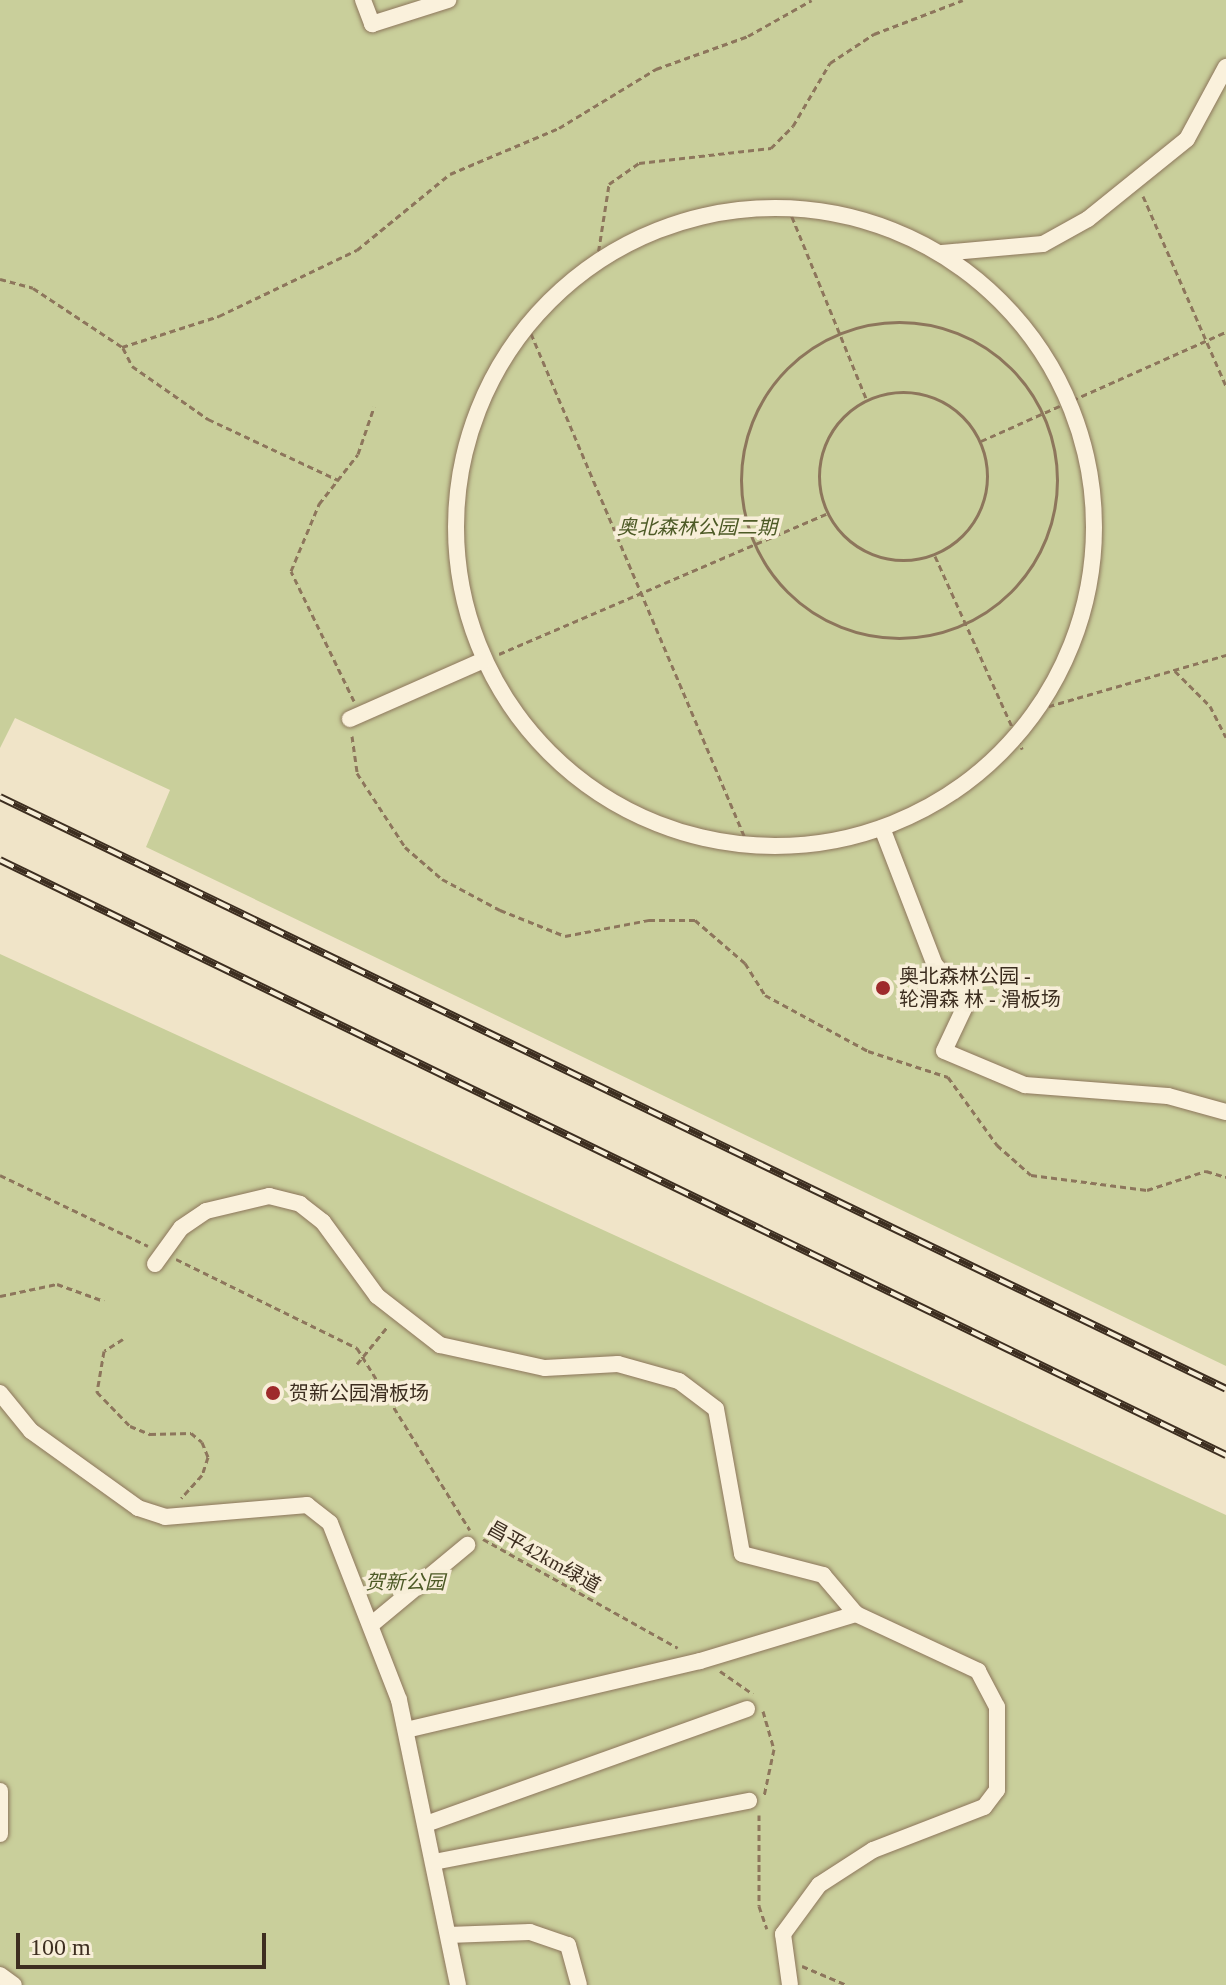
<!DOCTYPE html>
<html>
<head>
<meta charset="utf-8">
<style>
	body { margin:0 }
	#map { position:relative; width:1226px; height:1985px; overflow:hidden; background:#f0e4c8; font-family:"Times New Roman","Noto Sans SC",serif }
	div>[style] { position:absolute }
	.green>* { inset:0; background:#c9cf9b }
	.path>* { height:3px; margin-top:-1.5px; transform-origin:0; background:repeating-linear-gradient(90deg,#8d765c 0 6px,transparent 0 10px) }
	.path>.ring { margin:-1.5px; padding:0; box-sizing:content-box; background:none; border:3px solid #8d765c; border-radius:50% }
	.roads { filter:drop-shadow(0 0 2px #8d765c) drop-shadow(0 0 2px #8d765c) }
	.minor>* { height:16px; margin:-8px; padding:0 8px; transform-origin:8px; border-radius:8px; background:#faf1dc }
	.minor>.ring { margin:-8px; padding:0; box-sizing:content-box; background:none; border:16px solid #faf1dc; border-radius:50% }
	.rail>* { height:8px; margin-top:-4px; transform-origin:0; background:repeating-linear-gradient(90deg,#f7eed8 0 15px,#3d2e20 0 30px); box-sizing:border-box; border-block:2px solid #3d2e20 }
	.dots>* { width:22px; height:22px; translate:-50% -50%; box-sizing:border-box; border:4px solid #f7eed8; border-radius:50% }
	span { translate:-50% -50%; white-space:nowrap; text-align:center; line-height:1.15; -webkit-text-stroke:7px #f7eed8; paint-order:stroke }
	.park-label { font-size:20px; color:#4d5a26; font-style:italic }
	.poi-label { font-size:20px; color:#3d2e20 }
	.left { translate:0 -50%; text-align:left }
	.street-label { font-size:20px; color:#3d2e20 }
	.scale { position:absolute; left:16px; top:1933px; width:250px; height:36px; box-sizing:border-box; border:4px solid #3d2e20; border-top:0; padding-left:10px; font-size:24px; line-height:28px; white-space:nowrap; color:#3d2e20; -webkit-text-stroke:6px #f7eed8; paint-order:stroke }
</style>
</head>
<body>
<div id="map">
	<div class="green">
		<i style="clip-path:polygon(0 0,1226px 0,1226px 1366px,146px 847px,170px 790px,15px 718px,0 748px)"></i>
		<i style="clip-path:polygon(0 954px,1226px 1515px,1226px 1985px,0 1985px)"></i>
	</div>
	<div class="path">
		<i style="left:1143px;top:196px;width:207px;rotate:66.4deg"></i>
		<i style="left:788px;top:207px;width:206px;rotate:67.8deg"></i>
		<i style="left:597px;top:261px;width:78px;rotate:-81.1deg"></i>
		<i style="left:609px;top:184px;width:37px;rotate:-35deg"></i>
		<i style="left:639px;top:163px;width:133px;rotate:-6.5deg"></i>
		<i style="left:771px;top:148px;width:31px;rotate:-45deg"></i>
		<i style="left:793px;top:126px;width:73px;rotate:-59.6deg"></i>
		<i style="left:830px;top:63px;width:53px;rotate:-33.4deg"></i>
		<i style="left:874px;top:34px;width:95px;rotate:-20.9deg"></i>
		<i style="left:0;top:279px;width:34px;rotate:15deg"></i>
		<i style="left:33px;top:288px;width:107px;rotate:33.5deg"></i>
		<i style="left:122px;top:347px;width:102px;rotate:-17.7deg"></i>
		<i style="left:219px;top:316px;width:153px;rotate:-25.6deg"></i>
		<i style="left:357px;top:250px;width:120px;rotate:-39.3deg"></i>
		<i style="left:450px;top:174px;width:118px;rotate:-22.9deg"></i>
		<i style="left:559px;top:128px;width:114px;rotate:-31.3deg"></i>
		<i style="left:656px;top:69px;width:98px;rotate:-19.7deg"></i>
		<i style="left:748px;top:36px;width:73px;rotate:-29.4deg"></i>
		<i class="ring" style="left:741px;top:322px;width:313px;height:313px"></i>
		<i style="left:527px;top:324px;width:566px;rotate:67.01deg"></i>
		<i style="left:123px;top:348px;width:20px;rotate:63deg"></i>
		<i style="left:132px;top:366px;width:93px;rotate:34.9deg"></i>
		<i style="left:208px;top:419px;width:144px;rotate:25.1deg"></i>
		<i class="ring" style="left:819px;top:392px;width:165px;height:165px"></i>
		<i style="left:981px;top:441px;width:268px;rotate:-24deg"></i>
		<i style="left:935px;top:556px;width:212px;rotate:65.7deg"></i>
		<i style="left:499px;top:654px;width:356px;rotate:-23.2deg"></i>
		<i style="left:1175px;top:671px;width:49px;rotate:45deg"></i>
		<i style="left:1210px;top:706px;width:35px;rotate:63deg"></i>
		<i style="left:354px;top:701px;width:144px;rotate:-115.9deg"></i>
		<i style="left:291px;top:571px;width:73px;rotate:-67.3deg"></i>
		<i style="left:319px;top:504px;width:63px;rotate:-52deg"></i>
		<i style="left:358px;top:454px;width:50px;rotate:-71.2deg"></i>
		<i style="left:1039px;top:709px;width:195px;rotate:-16.1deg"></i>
		<i style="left:352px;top:736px;width:37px;rotate:82deg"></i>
		<i style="left:357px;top:773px;width:88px;rotate:57deg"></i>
		<i style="left:405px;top:847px;width:49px;rotate:40.9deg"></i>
		<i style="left:442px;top:879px;width:66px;rotate:28.1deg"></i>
		<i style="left:500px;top:910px;width:70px;rotate:21.8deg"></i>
		<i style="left:565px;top:936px;width:86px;rotate:-10.8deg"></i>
		<i style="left:649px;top:920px;width:46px"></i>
		<i style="left:695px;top:920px;width:66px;rotate:40.7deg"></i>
		<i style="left:745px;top:963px;width:38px;rotate:58deg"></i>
		<i style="left:765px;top:995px;width:117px;rotate:28.5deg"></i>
		<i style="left:868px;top:1051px;width:84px;rotate:18deg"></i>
		<i style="left:948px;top:1077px;width:84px;rotate:54.2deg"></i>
		<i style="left:997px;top:1145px;width:45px;rotate:41.4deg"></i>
		<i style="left:1031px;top:1175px;width:117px;rotate:7.4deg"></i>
		<i style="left:1147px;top:1190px;width:62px;rotate:-17.9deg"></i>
		<i style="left:1206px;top:1171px;width:21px;rotate:17deg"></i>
		<i style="left:0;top:1175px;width:164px;rotate:25.6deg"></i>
		<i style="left:176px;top:1259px;width:202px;rotate:26.2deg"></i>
		<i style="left:357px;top:1348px;width:214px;rotate:58.2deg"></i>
		<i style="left:0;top:1296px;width:58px;rotate:-11.9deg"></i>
		<i style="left:57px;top:1284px;width:50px;rotate:19.9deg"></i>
		<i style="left:123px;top:1339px;width:22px;rotate:148deg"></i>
		<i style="left:104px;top:1351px;width:42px;rotate:99.7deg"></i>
		<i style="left:97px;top:1392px;width:47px;rotate:45.9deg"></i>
		<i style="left:130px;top:1426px;width:22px;rotate:22deg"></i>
		<i style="left:150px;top:1434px;width:41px;rotate:-1.4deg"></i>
		<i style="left:191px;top:1433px;width:14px;rotate:39deg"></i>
		<i style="left:202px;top:1442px;width:16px;rotate:68deg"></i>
		<i style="left:208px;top:1457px;width:19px;rotate:108deg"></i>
		<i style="left:202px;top:1475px;width:31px;rotate:132deg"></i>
		<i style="left:357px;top:1364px;width:49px;rotate:-50.8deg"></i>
		<i style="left:483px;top:1539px;width:223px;rotate:29.2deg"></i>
		<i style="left:720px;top:1671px;width:40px;rotate:34.9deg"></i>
		<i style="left:763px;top:1711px;width:40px;rotate:74deg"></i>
		<i style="left:774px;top:1749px;width:48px;rotate:102deg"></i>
		<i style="left:759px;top:1815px;width:91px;rotate:90deg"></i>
		<i style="left:759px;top:1906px;width:24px;rotate:71deg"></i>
		<i style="left:802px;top:1966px;width:49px;rotate:22.9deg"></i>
	</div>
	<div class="roads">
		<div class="minor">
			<i style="left:363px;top:0;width:26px;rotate:69deg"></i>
			<i style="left:372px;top:24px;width:80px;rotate:-17.5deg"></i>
			<i class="ring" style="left:456px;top:208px;width:622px;height:622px"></i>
			<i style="left:942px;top:253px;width:101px;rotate:-5.1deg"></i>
			<i style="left:1043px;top:244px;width:51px;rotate:-29.1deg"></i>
			<i style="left:1088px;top:219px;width:127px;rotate:-38.9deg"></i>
			<i style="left:1187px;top:139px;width:82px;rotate:-61.6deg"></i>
			<i style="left:350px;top:719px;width:146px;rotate:-23.8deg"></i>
			<i style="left:882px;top:828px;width:147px;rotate:68.9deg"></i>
			<i style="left:935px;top:965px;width:48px;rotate:46.7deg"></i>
			<i style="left:968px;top:1000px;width:56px;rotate:115.2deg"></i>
			<i style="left:944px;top:1051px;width:88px;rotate:22.8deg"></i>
			<i style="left:1025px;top:1085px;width:143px;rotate:4.4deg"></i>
			<i style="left:1168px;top:1096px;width:60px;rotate:15.4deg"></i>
			<i style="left:155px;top:1264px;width:44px;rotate:-54.2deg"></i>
			<i style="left:181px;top:1228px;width:30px;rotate:-34deg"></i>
			<i style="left:206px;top:1211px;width:65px;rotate:-13.4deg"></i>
			<i style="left:269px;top:1196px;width:32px;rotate:14deg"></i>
			<i style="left:300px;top:1204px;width:29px;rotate:38deg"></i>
			<i style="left:323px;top:1222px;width:92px;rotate:53.9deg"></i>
			<i style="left:377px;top:1296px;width:80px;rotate:37.9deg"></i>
			<i style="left:440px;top:1345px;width:107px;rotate:12.4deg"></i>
			<i style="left:545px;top:1368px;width:73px;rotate:-3.1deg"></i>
			<i style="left:618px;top:1364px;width:63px;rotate:15.6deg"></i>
			<i style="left:679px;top:1381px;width:46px;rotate:37.1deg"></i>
			<i style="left:716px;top:1409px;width:147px;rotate:79.8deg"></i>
			<i style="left:742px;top:1554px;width:84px;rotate:14.5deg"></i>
			<i style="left:823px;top:1575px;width:51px;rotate:49.8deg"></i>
			<i style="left:856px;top:1614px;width:135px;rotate:25deg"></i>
			<i style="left:978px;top:1671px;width:41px;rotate:62.2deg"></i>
			<i style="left:997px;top:1707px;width:83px;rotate:90deg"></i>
			<i style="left:997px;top:1790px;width:21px;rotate:127deg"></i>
			<i style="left:984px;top:1807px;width:119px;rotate:158.8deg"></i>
			<i style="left:873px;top:1850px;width:64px;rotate:147.1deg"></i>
			<i style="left:819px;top:1885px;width:61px;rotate:126.3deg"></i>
			<i style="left:783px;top:1934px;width:51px;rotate:82.2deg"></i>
			<i style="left:0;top:1393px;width:49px;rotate:50.8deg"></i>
			<i style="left:31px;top:1431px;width:132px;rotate:35.7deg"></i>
			<i style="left:138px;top:1508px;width:28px;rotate:18deg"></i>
			<i style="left:165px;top:1517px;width:143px;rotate:-4.8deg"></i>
			<i style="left:307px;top:1505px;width:29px;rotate:38deg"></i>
			<i style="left:330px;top:1523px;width:190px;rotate:68.7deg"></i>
			<i style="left:399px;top:1700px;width:291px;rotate:78.3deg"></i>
			<i style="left:372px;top:1624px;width:124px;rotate:-39.7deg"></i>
			<i style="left:406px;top:1730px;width:302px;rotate:-13.2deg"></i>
			<i style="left:700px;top:1661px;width:163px;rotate:-16.8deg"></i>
			<i style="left:0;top:1791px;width:43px;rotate:90deg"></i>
			<i style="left:426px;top:1824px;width:341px;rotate:-19.7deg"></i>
			<i style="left:434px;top:1862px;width:321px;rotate:-11deg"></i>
			<i style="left:448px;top:1935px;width:82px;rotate:-2.1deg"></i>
			<i style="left:530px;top:1932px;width:40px;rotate:18.9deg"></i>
			<i style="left:568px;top:1945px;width:41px;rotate:74.6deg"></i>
			<i style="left:0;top:1975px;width:17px;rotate:36deg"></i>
		</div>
	</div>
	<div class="rail">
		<i style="left:0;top:797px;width:1361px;rotate:25.77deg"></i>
		<i style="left:0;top:860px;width:1363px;rotate:25.89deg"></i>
	</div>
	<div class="dots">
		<i style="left:883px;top:988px;background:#9e2a2b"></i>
		<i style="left:273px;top:1393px;background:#9e2a2b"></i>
	</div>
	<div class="park-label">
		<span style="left:697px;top:527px">奥北森林公园二期</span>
		<span style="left:405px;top:1582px">贺新公园</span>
	</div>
	<div class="poi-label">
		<span class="left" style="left:899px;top:988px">奥北森林公园 -<br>轮滑森 林 - 滑板场</span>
		<span class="left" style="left:289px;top:1393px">贺新公园滑板场</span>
	</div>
	<div class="street-label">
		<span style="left:544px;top:1557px;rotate:29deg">昌平42km绿道</span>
	</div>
	<div class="scale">100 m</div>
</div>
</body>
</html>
